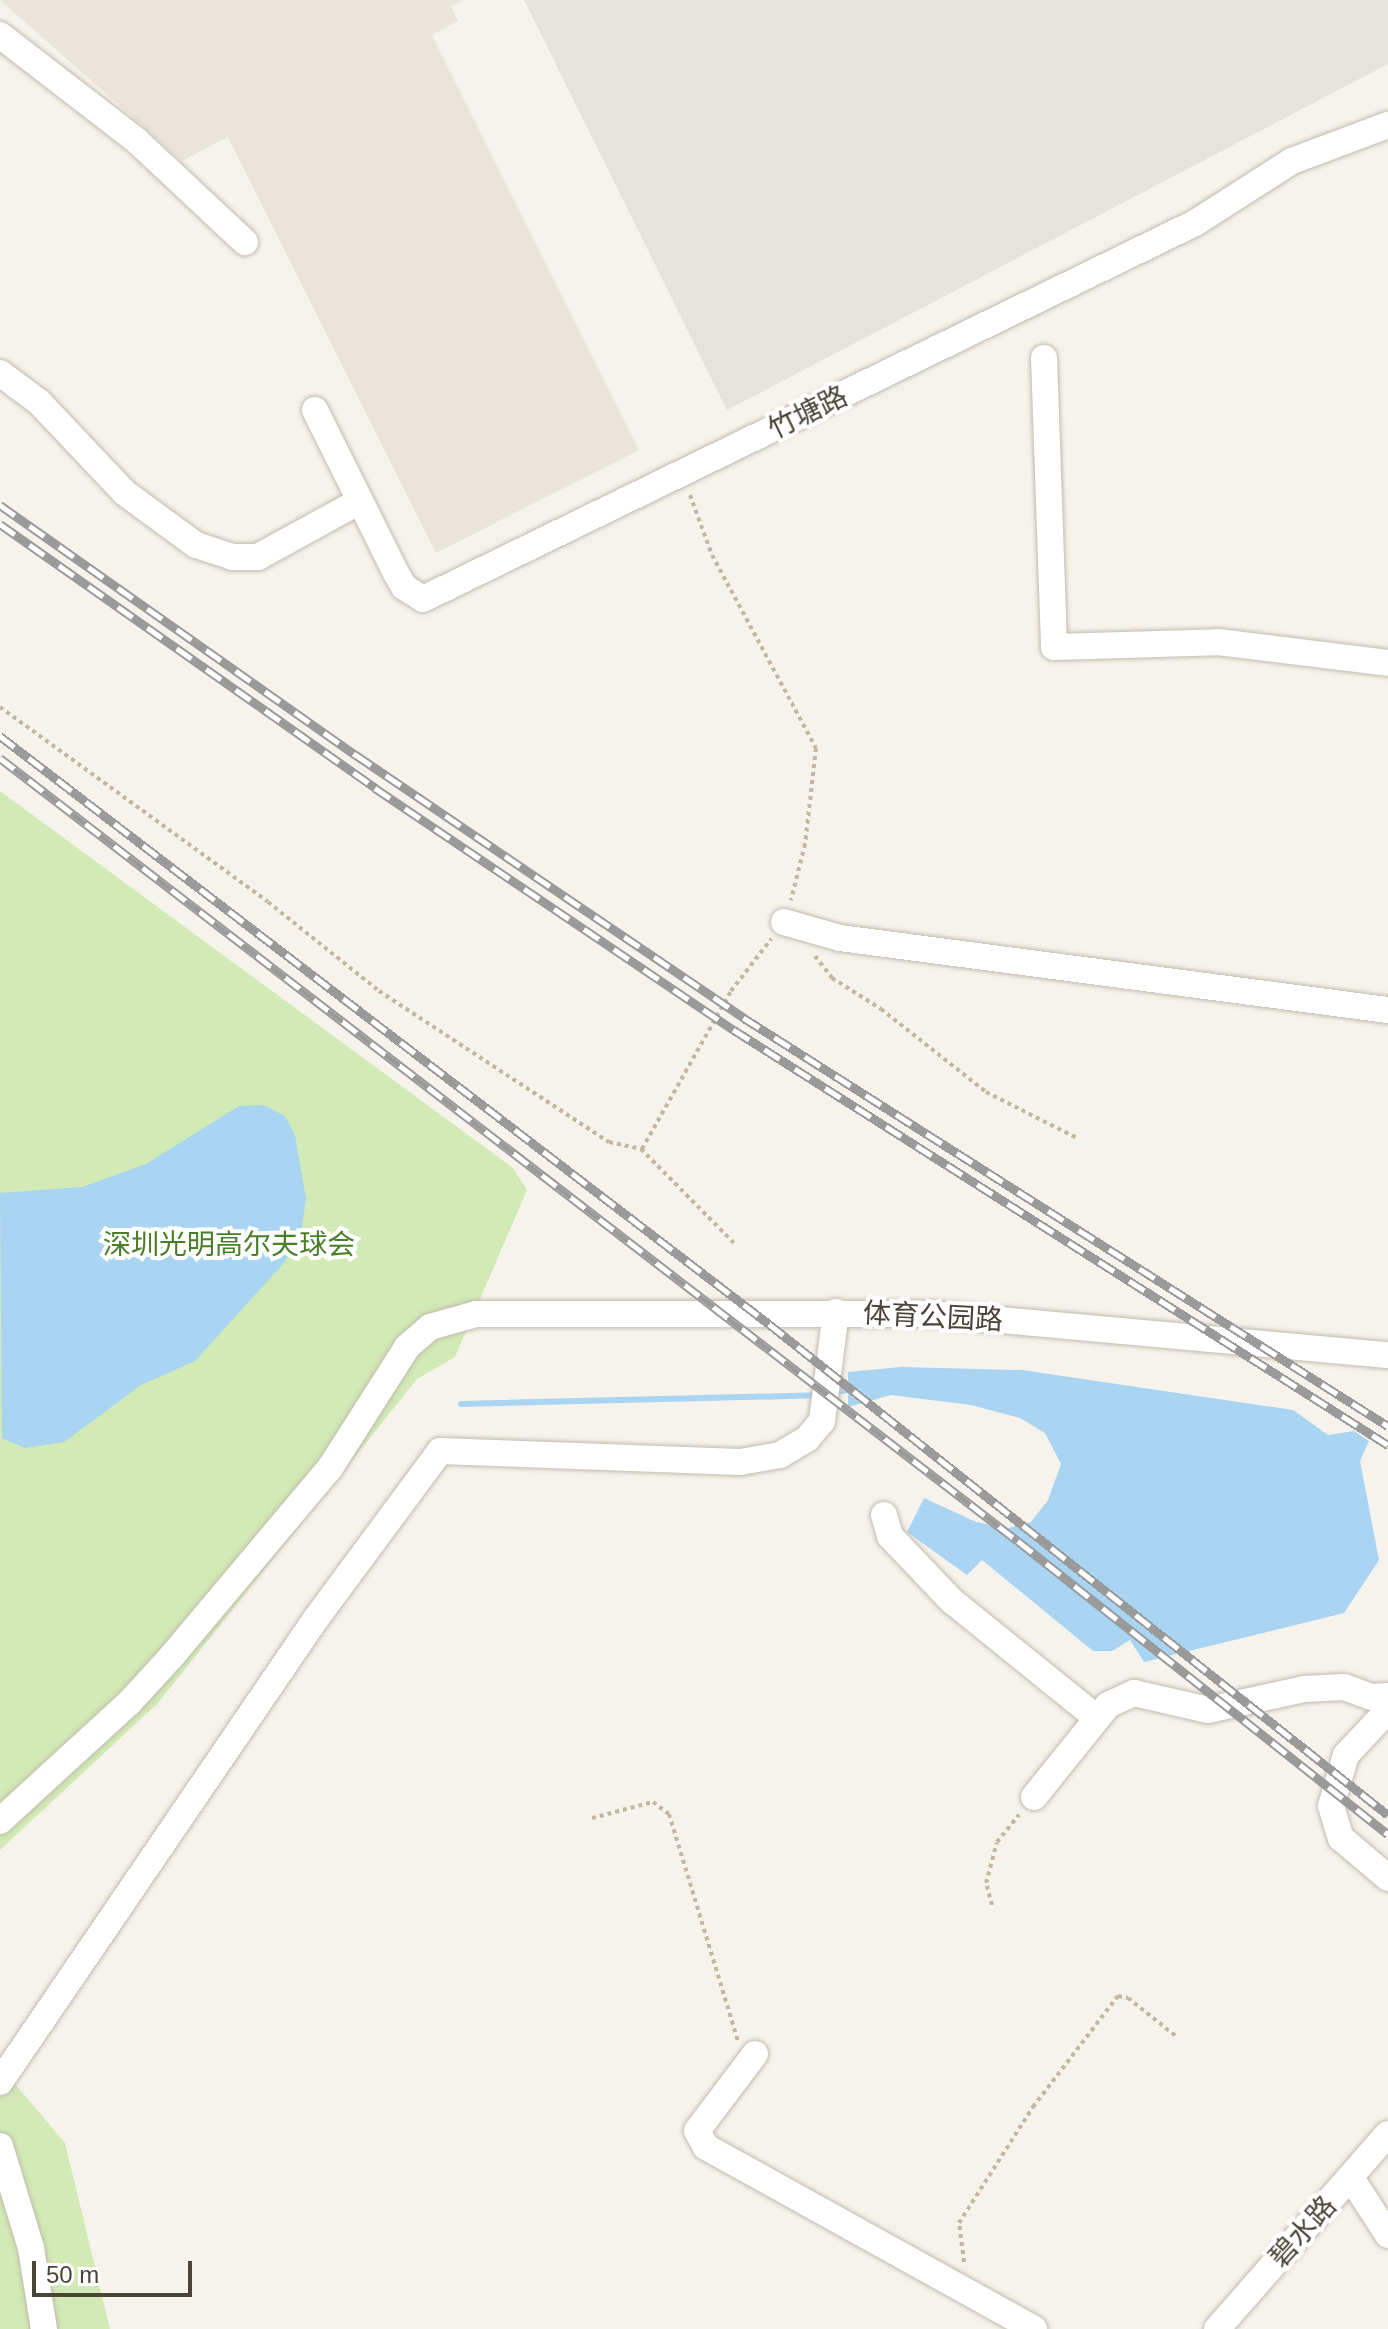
<!DOCTYPE html>
<html>
<head>
<meta charset="utf-8">
<style>
	body { margin:0 }
	#map { position:relative; width:1388px; height:2329px; overflow:hidden; background:#f6f3ec; font-family:Arial,"Noto Sans SC",sans-serif }
	div>[style] { position:absolute }
	.residential>* { inset:0; background:#eae5da }
	.industrial>* { inset:0; background:#e6e2dd }
	.green>* { inset:0; background:#d2eab5 }
	.water>* { inset:0; background:#a9d4f2 }
	.stream>* { height:6px; margin:-3px; padding:0 3px; transform-origin:3px; border-radius:3px; background:#a9d4f2 }
	.path>* { height:4px; margin-top:-2px; transform-origin:0; background:repeating-linear-gradient(90deg,#c4b79f 0 4px,transparent 0 8px) }
	.roads { filter:drop-shadow(0 0 2px #c2bbae) drop-shadow(0 0 2px #c2bbae) }
	.minor>* { height:26px; margin:-13px; padding:0 13px; transform-origin:13px; border-radius:13px; background:#fff }
	.rail>* { height:9px; margin-top:-4.5px; transform-origin:0; background:repeating-linear-gradient(90deg,#fff 0 18px,#9a9a9a 0 36px); box-sizing:border-box; border-block:2px solid #9a9a9a }
	span { translate:-50% -50%; white-space:nowrap; text-align:center; line-height:1.15; -webkit-text-stroke:8px #fff; paint-order:stroke }
	.street-label { font-size:28px; color:#4b4439 }
	.park-label { font-size:28px; color:#4a7f2a }
	.scale { position:absolute; left:32px; top:2261px; width:160px; height:36px; box-sizing:border-box; border:4px solid #4b4439; border-top:0; padding-left:10px; font-size:24px; line-height:28px; white-space:nowrap; color:#4b4439; -webkit-text-stroke:6px #fff; paint-order:stroke }
</style>
</head>
<body>
<div id="map">
	<div class="residential">
		<i style="clip-path:polygon(0 0,464px 0,451px 6px,458px 21px,432px 35px,639px 450px,436px 553px,228px 137px,182px 161px)"></i>
	</div>
	<div class="industrial">
		<i style="clip-path:polygon(524px 0,1388px 0,1388px 64px,727px 410px)"></i>
	</div>
	<div class="green">
		<i style="clip-path:polygon(0 791px,513px 1168px,527px 1190px,455px 1357px,417px 1379px,157px 1704px,0 1850px)"></i>
		<i style="clip-path:polygon(0 2066px,65px 2143px,110px 2329px,0 2329px)"></i>
	</div>
	<div class="water">
		<i style="clip-path:polygon(264px 1105px,285px 1116px,295px 1135px,306px 1199px,301px 1233px,284px 1263px,195px 1361px,141px 1385px,64px 1442px,25px 1448px,2px 1438px,0 1193px,82px 1187px,146px 1164px,239px 1106px)"></i>
		<i style="clip-path:polygon(901px 1367px,1022px 1370px,1293px 1410px,1328px 1435px,1354px 1431px,1369px 1441px,1360px 1461px,1379px 1560px,1344px 1613px,1144px 1662px,1130px 1640px,1112px 1651px,1093px 1651px,982px 1560px,967px 1575px,907px 1532px,924px 1498px,976px 1522px,1008px 1528px,1031px 1522px,1048px 1500px,1061px 1464px,1045px 1433px,1020px 1418px,971px 1405px,891px 1395px,848px 1407px,848px 1372px)"></i>
	</div>
	<div class="stream">
		<i style="left:832px;top:1393px;width:15px;rotate:-11deg"></i>
		<i style="left:461px;top:1404px;width:356px;rotate:-1.4deg"></i>
	</div>
	<div class="path">
		<i style="left:690px;top:495px;width:64px;rotate:69.9deg"></i>
		<i style="left:712px;top:555px;width:219px;rotate:61.7deg"></i>
		<i style="left:816px;top:748px;width:97px;rotate:96.5deg"></i>
		<i style="left:805px;top:844px;width:58px;rotate:104deg"></i>
		<i style="left:0;top:707px;width:331px;rotate:36deg"></i>
		<i style="left:268px;top:902px;width:142px;rotate:38.7deg"></i>
		<i style="left:379px;top:991px;width:275px;rotate:33.3deg"></i>
		<i style="left:609px;top:1142px;width:33px;rotate:12deg"></i>
		<i style="left:641px;top:1149px;width:132px;rotate:45.3deg"></i>
		<i style="left:815px;top:956px;width:28px;rotate:52deg"></i>
		<i style="left:832px;top:978px;width:58px;rotate:32.3deg"></i>
		<i style="left:881px;top:1009px;width:134px;rotate:38.3deg"></i>
		<i style="left:986px;top:1092px;width:102px;rotate:26.8deg"></i>
		<i style="left:642px;top:1149px;width:181px;rotate:-60.6deg"></i>
		<i style="left:731px;top:991px;width:66px;rotate:-52.4deg"></i>
		<i style="left:592px;top:1818px;width:63px;rotate:-14.7deg"></i>
		<i style="left:653px;top:1802px;width:20px;rotate:37deg"></i>
		<i style="left:669px;top:1814px;width:237px;rotate:73.1deg"></i>
		<i style="left:992px;top:1905px;width:23px;rotate:-105deg"></i>
		<i style="left:986px;top:1883px;width:42px;rotate:-75deg"></i>
		<i style="left:997px;top:1842px;width:35px;rotate:-51deg"></i>
		<i style="left:964px;top:2262px;width:39px;rotate:-97deg"></i>
		<i style="left:959px;top:2223px;width:138px;rotate:-57.5deg"></i>
		<i style="left:1033px;top:2107px;width:140px;rotate:-52.6deg"></i>
		<i style="left:1118px;top:1996px;width:10px;rotate:11deg"></i>
		<i style="left:1128px;top:1998px;width:63px;rotate:38.5deg"></i>
	</div>
	<div class="roads">
		<div class="minor">
			<i style="left:0;top:35px;width:173px;rotate:37.7deg"></i>
			<i style="left:137px;top:141px;width:148px;rotate:43.1deg"></i>
			<i style="left:1044px;top:358px;width:289px;rotate:88deg"></i>
			<i style="left:1054px;top:647px;width:164px;rotate:-1.7deg"></i>
			<i style="left:1218px;top:642px;width:171px;rotate:7deg"></i>
			<i style="left:0;top:373px;width:49px;rotate:36.6deg"></i>
			<i style="left:39px;top:402px;width:125px;rotate:46.6deg"></i>
			<i style="left:125px;top:493px;width:88px;rotate:36.2deg"></i>
			<i style="left:196px;top:545px;width:38px;rotate:18deg"></i>
			<i style="left:232px;top:557px;width:26px"></i>
			<i style="left:258px;top:557px;width:116px;rotate:-28.8deg"></i>
			<i style="left:315px;top:410px;width:182px;rotate:63.6deg"></i>
			<i style="left:396px;top:573px;width:16px;rotate:60deg"></i>
			<i style="left:404px;top:587px;width:22px;rotate:32deg"></i>
			<i style="left:423px;top:599px;width:859px;rotate:-25.97deg"></i>
			<i style="left:1195px;top:223px;width:115px;rotate:-32.6deg"></i>
			<i style="left:1292px;top:161px;width:103px;rotate:-20.6deg"></i>
			<i style="left:784px;top:922px;width:58px;rotate:15.9deg"></i>
			<i style="left:840px;top:938px;width:553px;rotate:7.49deg"></i>
			<i style="left:884px;top:1515px;width:22px;rotate:74deg"></i>
			<i style="left:890px;top:1536px;width:90px;rotate:46.4deg"></i>
			<i style="left:952px;top:1601px;width:186px;rotate:38.9deg"></i>
			<i style="left:1388px;top:1710px;width:62px;rotate:133deg"></i>
			<i style="left:1346px;top:1755px;width:53px;rotate:106.4deg"></i>
			<i style="left:1331px;top:1806px;width:34px;rotate:73deg"></i>
			<i style="left:1341px;top:1838px;width:62px;rotate:40.4deg"></i>
			<i style="left:1034px;top:1797px;width:118px;rotate:-51.2deg"></i>
			<i style="left:1108px;top:1705px;width:29px;rotate:-25deg"></i>
			<i style="left:1134px;top:1693px;width:76px;rotate:12.9deg"></i>
			<i style="left:1208px;top:1710px;width:98px;rotate:-12.3deg"></i>
			<i style="left:1304px;top:1689px;width:40px;rotate:-2.9deg"></i>
			<i style="left:1344px;top:1687px;width:30px;rotate:20deg"></i>
			<i style="left:1372px;top:1697px;width:16px;rotate:-4deg"></i>
			<i style="left:0;top:1821px;width:175px;rotate:-42.5deg"></i>
			<i style="left:129px;top:1703px;width:64px;rotate:-47.5deg"></i>
			<i style="left:172px;top:1656px;width:246px;rotate:-50deg"></i>
			<i style="left:330px;top:1468px;width:143px;rotate:-57.5deg"></i>
			<i style="left:407px;top:1347px;width:30px;rotate:-41deg"></i>
			<i style="left:430px;top:1327px;width:48px;rotate:-15.8deg"></i>
			<i style="left:476px;top:1314px;width:459px"></i>
			<i style="left:935px;top:1314px;width:455px;rotate:5.2deg"></i>
			<i style="left:755px;top:2054px;width:96px;rotate:127deg"></i>
			<i style="left:697px;top:2131px;width:18px;rotate:61deg"></i>
			<i style="left:706px;top:2147px;width:375px;rotate:29deg"></i>
			<i style="left:0;top:2082px;width:559px;rotate:-55.71deg"></i>
			<i style="left:315px;top:1620px;width:210px;rotate:-53.5deg"></i>
			<i style="left:440px;top:1451px;width:300px;rotate:2.1deg"></i>
			<i style="left:740px;top:1462px;width:41px;rotate:-9.9deg"></i>
			<i style="left:780px;top:1455px;width:31px;rotate:-31deg"></i>
			<i style="left:807px;top:1439px;width:23px;rotate:-50deg"></i>
			<i style="left:822px;top:1421px;width:110px;rotate:-82.7deg"></i>
			<i style="left:0;top:2146px;width:107px;rotate:73.1deg"></i>
			<i style="left:31px;top:2248px;width:82px;rotate:80.9deg"></i>
			<i style="left:1351px;top:2178px;width:68px;rotate:57deg"></i>
			<i style="left:1217px;top:2329px;width:259px;rotate:-48.8deg"></i>
		</div>
	</div>
	<div class="rail">
		<i style="left:0;top:505px;width:435px;rotate:35.1deg"></i>
		<i style="left:356px;top:755px;width:469px;rotate:34.1deg"></i>
		<i style="left:744px;top:1018px;width:762px;rotate:32.36deg"></i>
		<i style="left:0;top:524px;width:459px;rotate:35.1deg"></i>
		<i style="left:375px;top:788px;width:433px;rotate:34deg"></i>
		<i style="left:734px;top:1030px;width:775px;rotate:32.4deg"></i>
		<i style="left:0;top:736px;width:968px;rotate:37.4deg"></i>
		<i style="left:769px;top:1324px;width:790px;rotate:38.42deg"></i>
		<i style="left:0;top:758px;width:1284px;rotate:37.57deg"></i>
		<i style="left:1018px;top:1541px;width:472px;rotate:38.4deg"></i>
	</div>
	<div class="street-label">
		<span style="left:808px;top:413px;rotate:-26deg">竹塘路</span>
		<span style="left:933px;top:1317px;rotate:3deg">体育公园路</span>
		<span style="left:1303px;top:2232px;rotate:-48deg">碧水路</span>
	</div>
	<div class="park-label">
		<span style="left:229px;top:1245px">深圳光明高尔夫球会</span>
	</div>
	<div class="scale">50 m</div>
</div>
</body>
</html>
